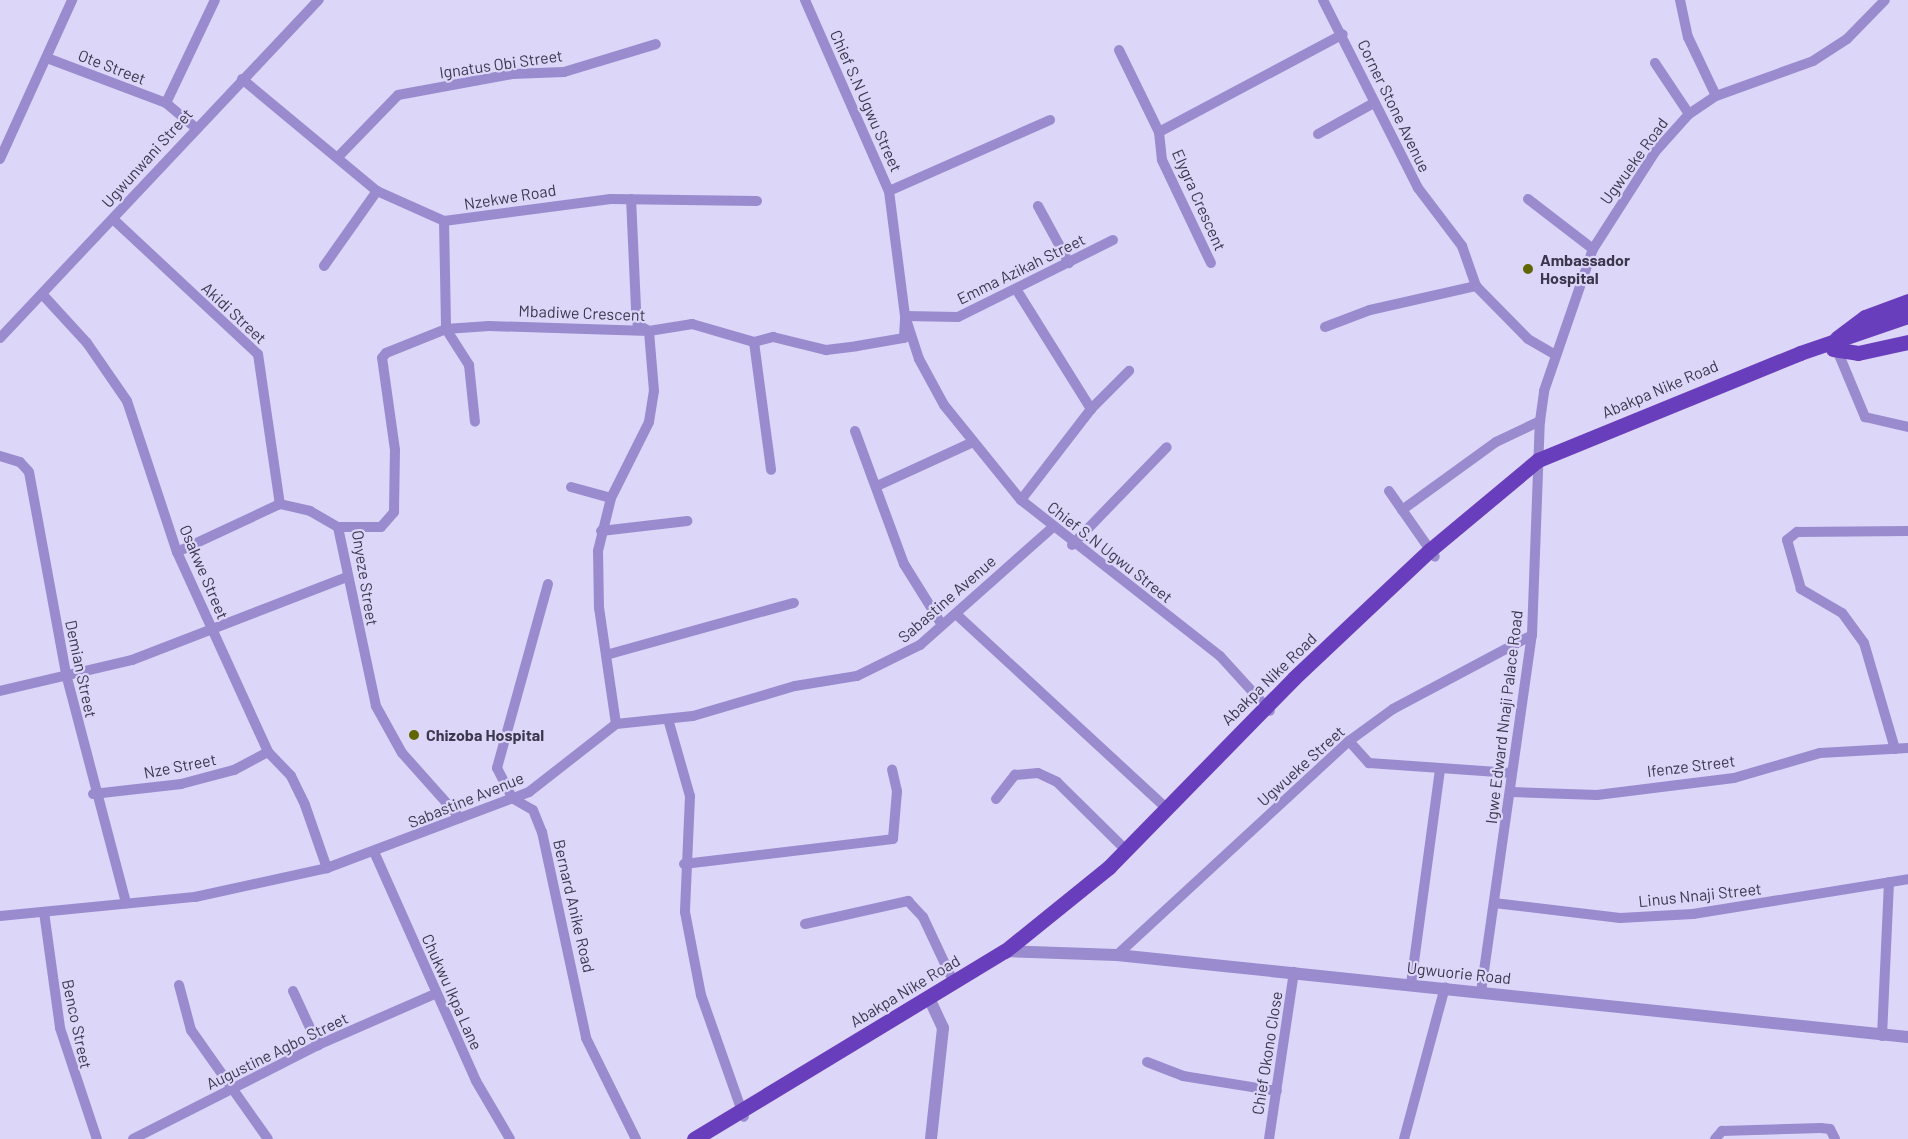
<!DOCTYPE html>
<html>
<head>
<meta charset="utf-8">
<style>
	body { margin:0 }
	#map { position:relative; width:1908px; height:1139px; overflow:hidden; background:#dcd6f8; font-family:Barlow,sans-serif }
	div>[style] { position:absolute }
	.minor>* { height:10px; margin:-5px; padding:0 5px; transform-origin:5px; border-radius:5px; background:#9a8bcf }
	.tertiary>* { height:12px; margin:-6px; padding:0 6px; transform-origin:6px; border-radius:6px; background:#9a8bcf }
	.primary>* { height:15px; margin:-7.5px; padding:0 7.5px; transform-origin:7.5px; border-radius:7.5px; background:#693ebc }
	.dots>* { width:16px; height:16px; translate:-50% -50%; box-sizing:border-box; border:3px solid #dcd6f8; border-radius:50% }
	span { translate:-50% -50%; white-space:nowrap; text-align:center; line-height:1.15; -webkit-text-stroke:4.5px #dcd6f8; paint-order:stroke }
	.street-label { font-size:16px; color:#3c374d }
	.poi-label { font-size:16px; color:#3c374d; font-weight:700 }
	.left { translate:0 -50%; text-align:left }
</style>
</head>
<body>
<div id="map">
	<div class="minor">
		<i style="left:805px;top:0;width:209px;rotate:66.3deg"></i>
		<i style="left:889px;top:191px;width:126px;rotate:82.7deg"></i>
		<i style="left:905px;top:316px;width:45px;rotate:72deg"></i>
		<i style="left:919px;top:359px;width:52px;rotate:61.5deg"></i>
		<i style="left:944px;top:405px;width:122px;rotate:51deg"></i>
		<i style="left:1021px;top:500px;width:253px;rotate:38.1deg"></i>
		<i style="left:1220px;top:656px;width:74px;rotate:47.7deg"></i>
		<i style="left:1323px;top:0;width:211px;rotate:63.2deg"></i>
		<i style="left:1418px;top:188px;width:73px;rotate:52.8deg"></i>
		<i style="left:1462px;top:246px;width:42px;rotate:70.7deg"></i>
		<i style="left:1476px;top:286px;width:74px;rotate:45.5deg"></i>
		<i style="left:1528px;top:339px;width:32px;rotate:30deg"></i>
		<i style="left:1680px;top:0;width:38px;rotate:78deg"></i>
		<i style="left:1688px;top:37px;width:65px;rotate:64.6deg"></i>
		<i style="left:1119px;top:50px;width:91px;rotate:64deg"></i>
		<i style="left:1159px;top:132px;width:28px;rotate:84deg"></i>
		<i style="left:1162px;top:160px;width:114px;rotate:64.6deg"></i>
		<i style="left:47px;top:58px;width:127px;rotate:20.7deg"></i>
		<i style="left:166px;top:103px;width:38px;rotate:40deg"></i>
		<i style="left:1655px;top:63px;width:61px;rotate:56.3deg"></i>
		<i style="left:242px;top:79px;width:175px;rotate:39.7deg"></i>
		<i style="left:377px;top:191px;width:73px;rotate:24.1deg"></i>
		<i style="left:444px;top:221px;width:168px;rotate:-7.5deg"></i>
		<i style="left:611px;top:199px;width:146px;rotate:0.8deg"></i>
		<i style="left:166px;top:103px;width:114px;rotate:-64.6deg"></i>
		<i style="left:1159px;top:132px;width:208px;rotate:-28deg"></i>
		<i style="left:1318px;top:134px;width:64px;rotate:-29deg"></i>
		<i style="left:338px;top:157px;width:86px;rotate:-45.9deg"></i>
		<i style="left:398px;top:95px;width:116px;rotate:-10.4deg"></i>
		<i style="left:512px;top:74px;width:52px;rotate:-2.2deg"></i>
		<i style="left:564px;top:72px;width:96px;rotate:-16.9deg"></i>
		<i style="left:0;top:159px;width:175px;rotate:-65.6deg"></i>
		<i style="left:889px;top:191px;width:176px;rotate:-23.8deg"></i>
		<i style="left:1528px;top:199px;width:82px;rotate:37.6deg"></i>
		<i style="left:1038px;top:206px;width:65px;rotate:61.5deg"></i>
		<i style="left:113px;top:219px;width:198px;rotate:43deg"></i>
		<i style="left:258px;top:354px;width:152px;rotate:81.7deg"></i>
		<i style="left:280px;top:504px;width:31px;rotate:13deg"></i>
		<i style="left:310px;top:511px;width:32px;rotate:30deg"></i>
		<i style="left:444px;top:221px;width:108px;rotate:88.9deg"></i>
		<i style="left:446px;top:329px;width:43px;rotate:57.4deg"></i>
		<i style="left:469px;top:365px;width:57px;rotate:84deg"></i>
		<i style="left:324px;top:266px;width:92px;rotate:-54.8deg"></i>
		<i style="left:1016px;top:289px;width:142px;rotate:58deg"></i>
		<i style="left:1091px;top:409px;width:54px;rotate:-45deg"></i>
		<i style="left:43px;top:295px;width:65px;rotate:47.5deg"></i>
		<i style="left:87px;top:343px;width:70px;rotate:55.4deg"></i>
		<i style="left:127px;top:401px;width:159px;rotate:71.7deg"></i>
		<i style="left:177px;top:552px;width:220px;rotate:65.5deg"></i>
		<i style="left:268px;top:752px;width:33px;rotate:46deg"></i>
		<i style="left:291px;top:776px;width:32px;rotate:64deg"></i>
		<i style="left:305px;top:805px;width:67px;rotate:70.8deg"></i>
		<i style="left:1325px;top:327px;width:48px;rotate:-20.7deg"></i>
		<i style="left:1370px;top:310px;width:109px;rotate:-12.8deg"></i>
		<i style="left:0;top:338px;width:465px;rotate:-46.7deg"></i>
		<i style="left:754px;top:342px;width:129px;rotate:82.4deg"></i>
		<i style="left:1837px;top:350px;width:73px;rotate:67.3deg"></i>
		<i style="left:1865px;top:417px;width:44px;rotate:13.1deg"></i>
		<i style="left:855px;top:431px;width:142px;rotate:69.8deg"></i>
		<i style="left:904px;top:564px;width:72px;rotate:58.1deg"></i>
		<i style="left:0;top:456px;width:21px;rotate:17deg"></i>
		<i style="left:20px;top:462px;width:13px;rotate:48deg"></i>
		<i style="left:29px;top:472px;width:205px;rotate:79.6deg"></i>
		<i style="left:66px;top:674px;width:237px;rotate:75.3deg"></i>
		<i style="left:877px;top:486px;width:103px;rotate:-24.6deg"></i>
		<i style="left:571px;top:487px;width:41px;rotate:15.4deg"></i>
		<i style="left:1389px;top:491px;width:80px;rotate:55.1deg"></i>
		<i style="left:1021px;top:500px;width:115px;rotate:-52.4deg"></i>
		<i style="left:1402px;top:510px;width:116px;rotate:-35.9deg"></i>
		<i style="left:1496px;top:442px;width:49px;rotate:-25.5deg"></i>
		<i style="left:601px;top:531px;width:87px;rotate:-6.6deg"></i>
		<i style="left:1072px;top:545px;width:136px;rotate:-45.9deg"></i>
		<i style="left:177px;top:552px;width:114px;rotate:-25deg"></i>
		<i style="left:548px;top:584px;width:191px;rotate:105.5deg"></i>
		<i style="left:497px;top:768px;width:34px;rotate:63deg"></i>
		<i style="left:512px;top:798px;width:24px;rotate:30deg"></i>
		<i style="left:533px;top:810px;width:24px;rotate:68deg"></i>
		<i style="left:542px;top:832px;width:211px;rotate:77.9deg"></i>
		<i style="left:586px;top:1038px;width:113px;rotate:63.7deg"></i>
		<i style="left:956px;top:614px;width:286px;rotate:42.7deg"></i>
		<i style="left:606px;top:655px;width:195px;rotate:-15.5deg"></i>
		<i style="left:0;top:691px;width:136px;rotate:-13.2deg"></i>
		<i style="left:132px;top:660px;width:230px;rotate:-21.1deg"></i>
		<i style="left:668px;top:719px;width:80px;rotate:74.1deg"></i>
		<i style="left:690px;top:796px;width:116px;rotate:92.5deg"></i>
		<i style="left:685px;top:912px;width:85px;rotate:79.1deg"></i>
		<i style="left:701px;top:995px;width:129px;rotate:70.6deg"></i>
		<i style="left:616px;top:724px;width:117px;rotate:-98.3deg"></i>
		<i style="left:599px;top:608px;width:57px;rotate:-91deg"></i>
		<i style="left:598px;top:551px;width:55px;rotate:-76.2deg"></i>
		<i style="left:611px;top:498px;width:85px;rotate:-63.4deg"></i>
		<i style="left:649px;top:422px;width:31px;rotate:-81deg"></i>
		<i style="left:654px;top:391px;width:60px;rotate:-94.8deg"></i>
		<i style="left:649px;top:331px;width:13px;rotate:-151deg"></i>
		<i style="left:638px;top:325px;width:17px;rotate:-97deg"></i>
		<i style="left:636px;top:308px;width:109px;rotate:-92.6deg"></i>
		<i style="left:1349px;top:741px;width:30px;rotate:48deg"></i>
		<i style="left:1369px;top:763px;width:143px;rotate:4deg"></i>
		<i style="left:1895px;top:749px;width:110px;rotate:-106.3deg"></i>
		<i style="left:1864px;top:643px;width:37px;rotate:-126deg"></i>
		<i style="left:1842px;top:613px;width:48px;rotate:-149.7deg"></i>
		<i style="left:1801px;top:589px;width:51px;rotate:-105.9deg"></i>
		<i style="left:1787px;top:540px;width:13px;rotate:-39deg"></i>
		<i style="left:1797px;top:532px;width:111px;rotate:-0.5deg"></i>
		<i style="left:1511px;top:792px;width:86px;rotate:2deg"></i>
		<i style="left:1597px;top:795px;width:138px;rotate:-7.1deg"></i>
		<i style="left:1734px;top:778px;width:90px;rotate:-16.2deg"></i>
		<i style="left:1820px;top:753px;width:88px;rotate:-3.3deg"></i>
		<i style="left:93px;top:794px;width:89px;rotate:-6.5deg"></i>
		<i style="left:181px;top:784px;width:55px;rotate:-14.8deg"></i>
		<i style="left:234px;top:770px;width:38px;rotate:-28deg"></i>
		<i style="left:996px;top:799px;width:31px;rotate:-52deg"></i>
		<i style="left:1015px;top:775px;width:23px;rotate:-5deg"></i>
		<i style="left:1038px;top:773px;width:21px;rotate:25deg"></i>
		<i style="left:1057px;top:782px;width:97px;rotate:44.6deg"></i>
		<i style="left:460px;top:818px;width:87px;rotate:-131.7deg"></i>
		<i style="left:402px;top:753px;width:54px;rotate:-119deg"></i>
		<i style="left:376px;top:706px;width:183px;rotate:-102deg"></i>
		<i style="left:338px;top:527px;width:43px"></i>
		<i style="left:381px;top:527px;width:20px;rotate:-49deg"></i>
		<i style="left:394px;top:512px;width:62px;rotate:-89.1deg"></i>
		<i style="left:395px;top:450px;width:93px;rotate:-98deg"></i>
		<i style="left:382px;top:358px;width:6px;rotate:-51deg"></i>
		<i style="left:386px;top:353px;width:65px;rotate:-21.8deg"></i>
		<i style="left:446px;top:329px;width:43px;rotate:-4deg"></i>
		<i style="left:489px;top:326px;width:160px;rotate:1.8deg"></i>
		<i style="left:649px;top:331px;width:44px;rotate:-9.2deg"></i>
		<i style="left:692px;top:324px;width:65px;rotate:16.2deg"></i>
		<i style="left:754px;top:342px;width:20px;rotate:-15deg"></i>
		<i style="left:773px;top:337px;width:55px;rotate:13.8deg"></i>
		<i style="left:826px;top:350px;width:31px;rotate:-7deg"></i>
		<i style="left:857px;top:346px;width:48px;rotate:-9.7deg"></i>
		<i style="left:904px;top:338px;width:22px;rotate:-87deg"></i>
		<i style="left:905px;top:316px;width:53px;rotate:1.1deg"></i>
		<i style="left:958px;top:317px;width:173px;rotate:-26.4deg"></i>
		<i style="left:375px;top:854px;width:248px;rotate:66deg"></i>
		<i style="left:476px;top:1081px;width:67px;rotate:59.6deg"></i>
		<i style="left:684px;top:864px;width:210px;rotate:-6.8deg"></i>
		<i style="left:893px;top:839px;width:48px;rotate:-85.2deg"></i>
		<i style="left:897px;top:791px;width:22px;rotate:-103deg"></i>
		<i style="left:1494px;top:903px;width:127px;rotate:6.8deg"></i>
		<i style="left:1620px;top:918px;width:73px;rotate:-3.1deg"></i>
		<i style="left:1693px;top:914px;width:218px;rotate:-9.2deg"></i>
		<i style="left:44px;top:912px;width:117px;rotate:82.1deg"></i>
		<i style="left:60px;top:1028px;width:117px;rotate:71.6deg"></i>
		<i style="left:0;top:916px;width:196px;rotate:-5.6deg"></i>
		<i style="left:195px;top:897px;width:135px;rotate:-12.4deg"></i>
		<i style="left:327px;top:868px;width:216px;rotate:-20.6deg"></i>
		<i style="left:529px;top:792px;width:110px;rotate:-38deg"></i>
		<i style="left:616px;top:724px;width:77px;rotate:-5.9deg"></i>
		<i style="left:693px;top:716px;width:106px;rotate:-16.4deg"></i>
		<i style="left:795px;top:686px;width:63px;rotate:-9.2deg"></i>
		<i style="left:857px;top:676px;width:70px;rotate:-26.2deg"></i>
		<i style="left:920px;top:645px;width:176px;rotate:-41.6deg"></i>
		<i style="left:805px;top:924px;width:106px;rotate:-12.6deg"></i>
		<i style="left:908px;top:901px;width:22px;rotate:47deg"></i>
		<i style="left:923px;top:917px;width:73px;rotate:64.8deg"></i>
		<i style="left:1117px;top:955px;width:316px;rotate:-42.7deg"></i>
		<i style="left:1349px;top:741px;width:54px;rotate:-36deg"></i>
		<i style="left:1393px;top:709px;width:157px;rotate:-28deg"></i>
		<i style="left:1411px;top:984px;width:217px;rotate:-82.3deg"></i>
		<i style="left:179px;top:985px;width:47px;rotate:75.1deg"></i>
		<i style="left:191px;top:1030px;width:133px;rotate:54.8deg"></i>
		<i style="left:293px;top:991px;width:60px;rotate:65.2deg"></i>
		<i style="left:1481px;top:992px;width:361px;rotate:-81.9deg"></i>
		<i style="left:1532px;top:635px;width:214px;rotate:-87.9deg"></i>
		<i style="left:1540px;top:421px;width:30px;rotate:-82deg"></i>
		<i style="left:1544px;top:391px;width:150px;rotate:-71deg"></i>
		<i style="left:1593px;top:249px;width:115px;rotate:-57.4deg"></i>
		<i style="left:1655px;top:152px;width:51px;rotate:-48.2deg"></i>
		<i style="left:1689px;top:114px;width:32px;rotate:-34deg"></i>
		<i style="left:1716px;top:96px;width:103px;rotate:-19.8deg"></i>
		<i style="left:1813px;top:61px;width:40px;rotate:-32.9deg"></i>
		<i style="left:1847px;top:39px;width:54px;rotate:-45.7deg"></i>
		<i style="left:1882px;top:1036px;width:154px;rotate:-87.4deg"></i>
		<i style="left:1147px;top:1062px;width:39px;rotate:21deg"></i>
		<i style="left:1183px;top:1076px;width:95px;rotate:9.1deg"></i>
		<i style="left:133px;top:1139px;width:208px;rotate:-26.9deg"></i>
		<i style="left:318px;top:1045px;width:128px;rotate:-23.6deg"></i>
		<i style="left:1269px;top:1139px;width:169px;rotate:-81.5deg"></i>
		<i style="left:1404px;top:1139px;width:157px;rotate:-74.9deg"></i>
		<i style="left:1715px;top:1139px;width:11px;rotate:-49deg"></i>
		<i style="left:1722px;top:1131px;width:99px;rotate:-1.7deg"></i>
		<i style="left:1821px;top:1128px;width:9px;rotate:6deg"></i>
		<i style="left:1830px;top:1129px;width:11px;rotate:63deg"></i>
	</div>
	<div class="tertiary">
		<i style="left:1005px;top:951px;width:112px;rotate:2deg"></i>
		<i style="left:1117px;top:955px;width:795px;rotate:5.92deg"></i>
		<i style="left:929px;top:998px;width:33px;rotate:65deg"></i>
		<i style="left:943px;top:1028px;width:112px;rotate:96.2deg"></i>
	</div>
	<div class="primary">
		<i style="left:1837px;top:338px;width:35px;rotate:-37deg"></i>
		<i style="left:1865px;top:317px;width:46px;rotate:-20.4deg"></i>
		<i style="left:1833px;top:349px;width:25px;rotate:9deg"></i>
		<i style="left:1858px;top:353px;width:51px;rotate:-12.4deg"></i>
		<i style="left:694px;top:1139px;width:363px;rotate:-31.2deg"></i>
		<i style="left:1005px;top:951px;width:134px;rotate:-38.9deg"></i>
		<i style="left:1109px;top:867px;width:264px;rotate:-45.6deg"></i>
		<i style="left:1294px;top:678px;width:187px;rotate:-43.3deg"></i>
		<i style="left:1430px;top:550px;width:141px;rotate:-39.8deg"></i>
		<i style="left:1538px;top:460px;width:283px;rotate:-22.2deg"></i>
		<i style="left:1800px;top:353px;width:114px;rotate:-18.9deg"></i>
	</div>
	<div class="dots">
		<i style="left:1528px;top:269px;background:#606604"></i>
		<i style="left:414px;top:735px;background:#606604"></i>
	</div>
	<div class="street-label">
		<span style="left:501px;top:64px;rotate:-8deg">Ignatus Obi Street</span>
		<span style="left:112px;top:67px;rotate:21deg">Ote Street</span>
		<span style="left:866px;top:101px;rotate:66deg">Chief S.N Ugwu Street</span>
		<span style="left:1394px;top:106px;rotate:64deg">Corner Stone Avenue</span>
		<span style="left:147px;top:158px;rotate:-48deg">Ugwunwani Street</span>
		<span style="left:1634px;top:161px;rotate:-54deg">Ugwueke Road</span>
		<span style="left:510px;top:197px;rotate:-9deg">Nzekwe Road</span>
		<span style="left:1199px;top:200px;rotate:66deg">Elygra Crescent</span>
		<span style="left:1021px;top:269px;rotate:-26deg">Emma Azikah Street</span>
		<span style="left:234px;top:313px;rotate:43deg">Akidi Street</span>
		<span style="left:582px;top:313px;rotate:2deg">Mbadiwe Crescent</span>
		<span style="left:1660px;top:389px;rotate:-23deg">Abakpa Nike Road</span>
		<span style="left:1110px;top:552px;rotate:38deg">Chief S.N Ugwu Street</span>
		<span style="left:204px;top:572px;rotate:67deg">Osakwe Street</span>
		<span style="left:365px;top:578px;rotate:81deg">Onyeze Street</span>
		<span style="left:947px;top:599px;rotate:-41deg">Sabastine Avenue</span>
		<span style="left:81px;top:669px;rotate:78deg">Demian Street</span>
		<span style="left:1269px;top:679px;rotate:-44deg">Abakpa Nike Road</span>
		<span style="left:1504px;top:717px;rotate:-83deg">Igwe Edward Nnaji Palace Road</span>
		<span style="left:180px;top:766px;rotate:-11deg">Nze Street</span>
		<span style="left:1301px;top:766px;rotate:-42deg">Ugwueke Street</span>
		<span style="left:1691px;top:766px;rotate:-7deg">Ifenze Street</span>
		<span style="left:466px;top:800px;rotate:-22deg">Sabastine Avenue</span>
		<span style="left:1700px;top:895px;rotate:-6deg">Linus Nnaji Street</span>
		<span style="left:574px;top:906px;rotate:77deg">Bernard Anike Road</span>
		<span style="left:1459px;top:973px;rotate:6deg">Ugwuorie Road</span>
		<span style="left:905px;top:991px;rotate:-31deg">Abakpa Nike Road</span>
		<span style="left:452px;top:992px;rotate:66deg">Chukwu Ikpa Lane</span>
		<span style="left:77px;top:1024px;rotate:78deg">Benco Street</span>
		<span style="left:277px;top:1051px;rotate:-26deg">Augustine Agbo Street</span>
		<span style="left:1267px;top:1053px;rotate:-81deg">Chief Okono Close</span>
	</div>
	<div class="poi-label">
		<span class="left" style="left:1540px;top:269px">Ambassador<br>Hospital</span>
		<span class="left" style="left:426px;top:735px">Chizoba Hospital</span>
	</div>
</div>
</body>
</html>
